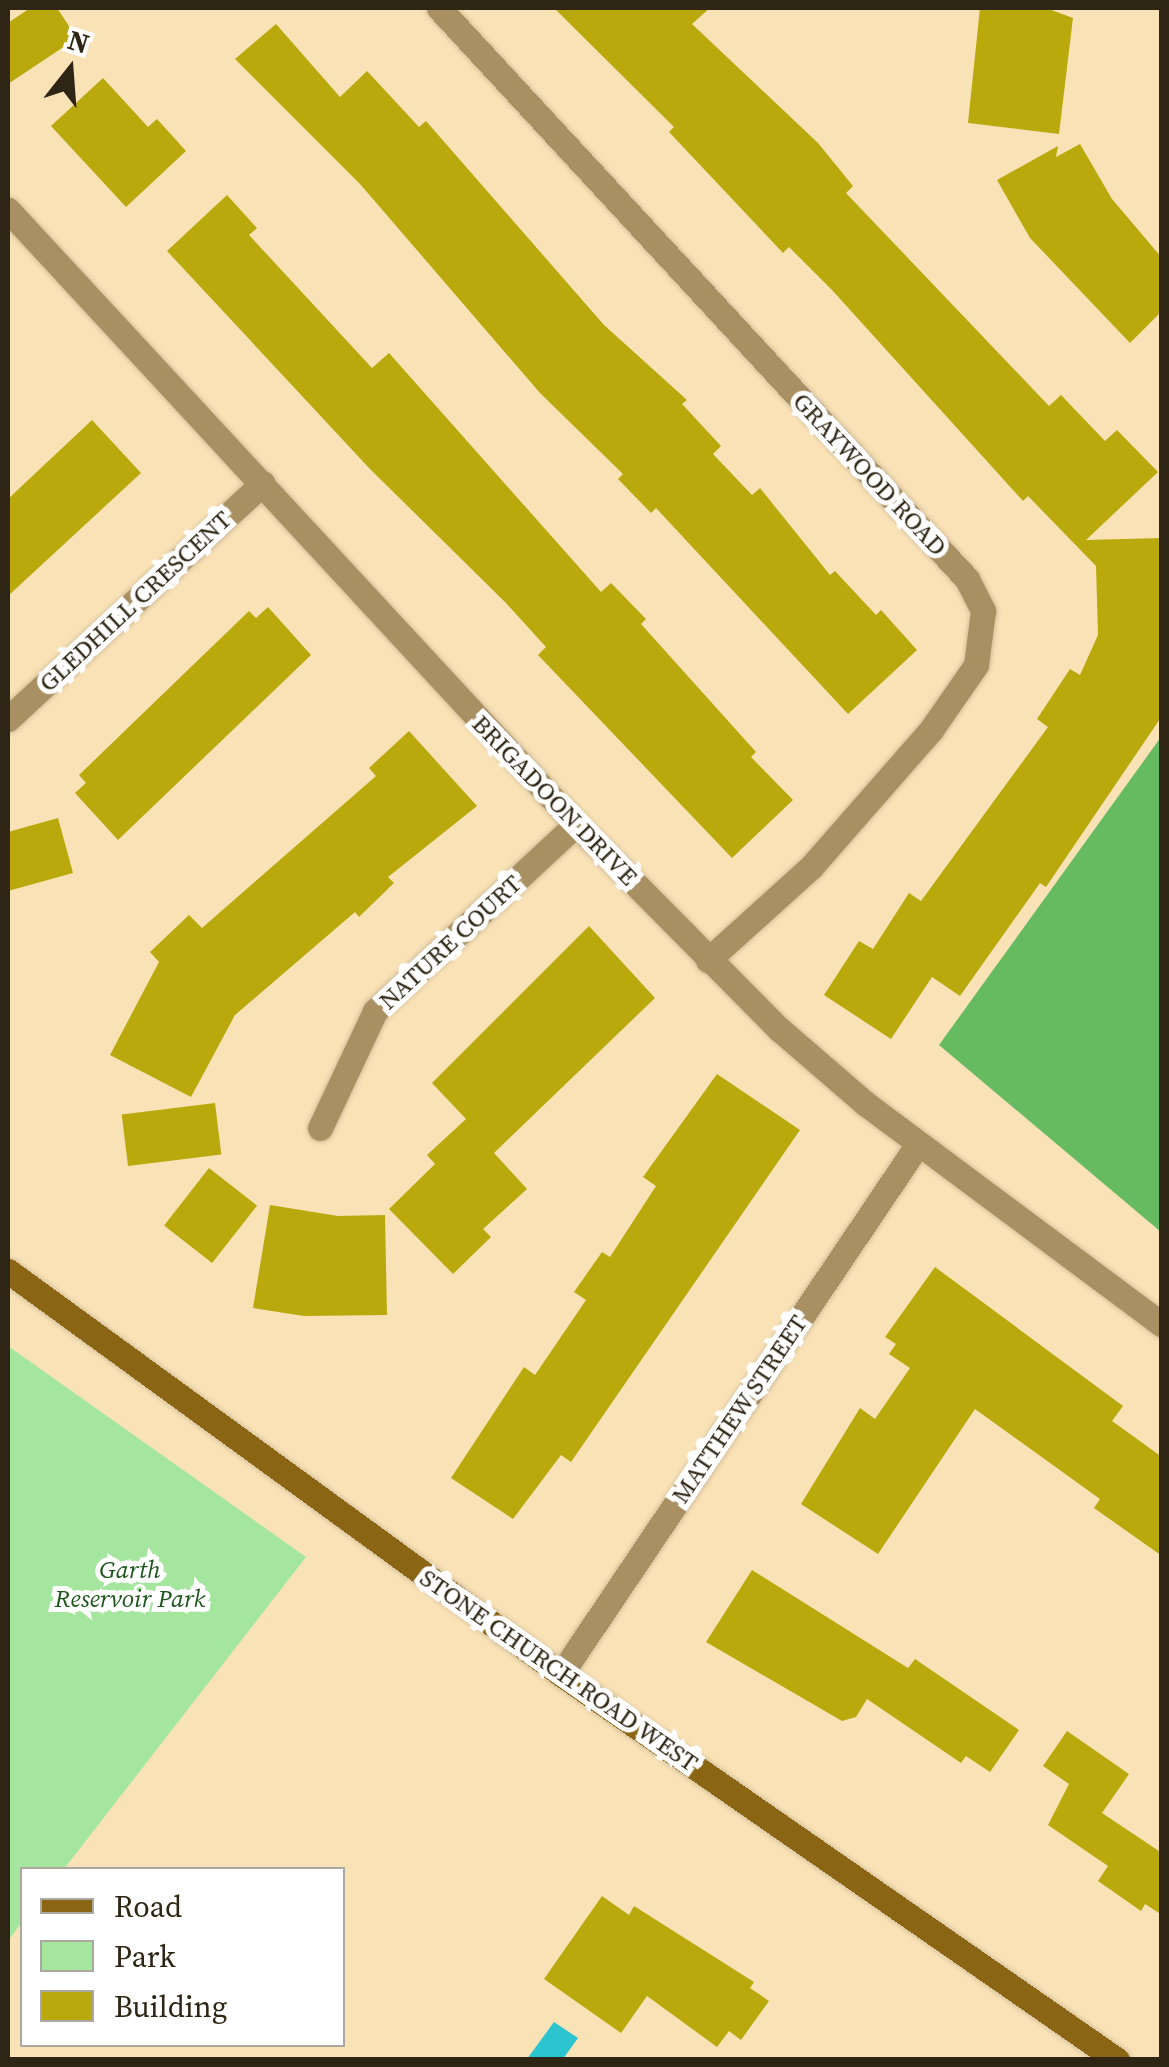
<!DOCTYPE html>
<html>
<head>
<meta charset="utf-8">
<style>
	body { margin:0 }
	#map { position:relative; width:1169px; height:2067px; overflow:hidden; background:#fae2b7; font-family:"Source Serif 4",serif }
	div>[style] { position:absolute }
	.green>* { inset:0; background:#a5e69f }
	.forest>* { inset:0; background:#66ba60 }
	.water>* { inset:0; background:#2bc4cf }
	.building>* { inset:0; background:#b9a90d; transform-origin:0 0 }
	.roads { filter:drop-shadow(0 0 2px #d5c09a) drop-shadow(0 0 2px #d5c09a) }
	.minor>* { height:25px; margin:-12.5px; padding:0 12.5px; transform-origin:12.5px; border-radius:12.5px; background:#a89063 }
	.secondary>* { height:25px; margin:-12.5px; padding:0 12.5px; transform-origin:12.5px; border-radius:12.5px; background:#896514 }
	span { translate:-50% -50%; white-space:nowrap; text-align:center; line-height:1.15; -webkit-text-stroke:10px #fff; paint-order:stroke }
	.street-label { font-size:25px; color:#2e2514 }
	.park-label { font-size:25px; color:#1e561b; font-style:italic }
	.frame { position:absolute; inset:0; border:10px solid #2e2514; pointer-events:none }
	.legend { position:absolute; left:20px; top:1867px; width:325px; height:180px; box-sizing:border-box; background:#fff; border:2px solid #aba8a1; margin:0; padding:12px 18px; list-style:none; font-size:30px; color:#2e2514 }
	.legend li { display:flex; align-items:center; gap:20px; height:50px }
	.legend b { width:50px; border:2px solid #aba8a1 }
	.north { position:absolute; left:20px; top:20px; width:100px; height:100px; -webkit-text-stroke:8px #fff; paint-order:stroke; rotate:17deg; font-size:28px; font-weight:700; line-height:40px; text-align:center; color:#2e2514 }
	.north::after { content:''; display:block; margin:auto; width:35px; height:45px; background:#2e2514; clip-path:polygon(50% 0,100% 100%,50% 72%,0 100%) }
</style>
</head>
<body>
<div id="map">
	<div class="green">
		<i style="clip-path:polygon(8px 1346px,306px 1557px,64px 1869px,22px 1870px,22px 1922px,8px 1941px)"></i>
	</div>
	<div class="forest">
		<i style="clip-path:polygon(1161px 737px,1161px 1232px,939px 1045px)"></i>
	</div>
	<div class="water">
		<i style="clip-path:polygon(554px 2022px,578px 2038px,563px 2059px,527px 2059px)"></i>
	</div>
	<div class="building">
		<i style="clip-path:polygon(30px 8px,57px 8px,77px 38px,8px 84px,8px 23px)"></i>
		<i style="clip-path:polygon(554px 8px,710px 8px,692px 24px,818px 143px,853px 186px,846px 193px,1049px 406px,1061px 395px,1105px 441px,1117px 430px,1158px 472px,1086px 540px,1162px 538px,1162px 716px,1046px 887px,1040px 883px,960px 996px,932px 977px,891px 1039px,824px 995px,859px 941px,873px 949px,909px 893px,921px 901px,1048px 727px,1037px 719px,1070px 669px,1080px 675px,1098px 635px,1096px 566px,1028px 496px,1023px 501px,832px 290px,789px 247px,783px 253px,669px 132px,674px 127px)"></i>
		<i style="clip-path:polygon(980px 8px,1046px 8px,1073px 18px,1059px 134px,968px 123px)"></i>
		<i style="clip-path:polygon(276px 24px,340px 97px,367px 71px,419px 127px,426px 121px,604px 325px,687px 400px,682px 404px,721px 446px,713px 454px,752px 495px,760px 488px,830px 575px,835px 571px,876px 615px,881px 610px,917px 650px,848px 714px,656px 508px,651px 513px,618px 479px,623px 474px,540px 393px,360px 184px,235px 59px)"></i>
		<i style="clip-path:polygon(103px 78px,148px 127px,157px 119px,186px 151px,126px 207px,51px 126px)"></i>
		<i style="clip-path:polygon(1080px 144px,1112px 199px,1162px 258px,1162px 311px,1130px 343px,1030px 238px,997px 180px,1058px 146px,1056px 157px)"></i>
		<i style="clip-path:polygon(227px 195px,257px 228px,249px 235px,372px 368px,389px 353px,601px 592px,611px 583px,646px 619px,641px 624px,756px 752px,751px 757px,793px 800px,732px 858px,538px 655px,546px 647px,505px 602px,370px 469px,167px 251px)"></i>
		<i style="clip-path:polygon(92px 420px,141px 473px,8px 596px,8px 499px)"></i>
		<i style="clip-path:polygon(268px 607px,311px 655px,118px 840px,75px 793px,86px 783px,79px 775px,249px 611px,256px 618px)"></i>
		<i style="clip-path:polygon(409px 731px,477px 806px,388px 877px,394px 883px,359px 917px,355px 912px,235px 1015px,191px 1097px,110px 1055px,159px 962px,150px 952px,189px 915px,202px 928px,376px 776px,369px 768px)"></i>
		<i style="clip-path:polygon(58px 818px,73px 873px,8px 891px,8px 832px)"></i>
		<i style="clip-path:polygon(589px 926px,655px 998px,494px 1153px,527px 1189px,483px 1229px,491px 1237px,453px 1274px,389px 1209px,435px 1164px,427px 1155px,466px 1119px,432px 1083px)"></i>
		<i style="clip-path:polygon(717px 1074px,800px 1130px,571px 1462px,561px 1455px,513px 1519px,451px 1478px,524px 1367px,535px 1375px,586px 1300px,574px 1292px,602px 1252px,610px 1257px,656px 1186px,643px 1177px)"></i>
		<i style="left:215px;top:1103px;width:52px;height:94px;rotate:83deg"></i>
		<i style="left:209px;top:1168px;width:61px;height:73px;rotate:38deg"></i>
		<i style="clip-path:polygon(270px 1205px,338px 1216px,385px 1215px,387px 1315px,304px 1316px,253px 1308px)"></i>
		<i style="clip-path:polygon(935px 1267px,1123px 1406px,1112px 1421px,1162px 1457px,1162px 1556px,1094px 1508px,1100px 1499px,975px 1409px,878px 1554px,801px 1504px,860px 1408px,875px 1419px,910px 1368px,889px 1354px,896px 1344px,885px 1337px)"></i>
		<i style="clip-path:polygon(752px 1570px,908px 1668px,915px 1659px,1019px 1730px,990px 1772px,966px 1756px,961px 1763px,867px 1699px,856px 1717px,842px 1721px,706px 1642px)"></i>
		<i style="clip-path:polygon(1067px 1731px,1129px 1774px,1102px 1813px,1162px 1853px,1162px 1915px,1145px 1904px,1141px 1911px,1098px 1881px,1108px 1866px,1048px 1825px,1069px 1784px,1043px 1766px)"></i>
		<i style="clip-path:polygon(602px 1896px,629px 1915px,634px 1906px,754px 1982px,750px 1988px,769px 2001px,741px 2040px,729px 2031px,717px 2047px,647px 1996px,621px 2033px,544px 1979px)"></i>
	</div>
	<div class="roads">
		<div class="minor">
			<i style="left:439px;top:8px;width:778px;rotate:47.24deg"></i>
			<i style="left:967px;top:579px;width:36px;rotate:63deg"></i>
			<i style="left:983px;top:611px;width:54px;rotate:97.4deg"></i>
			<i style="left:976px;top:665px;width:79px;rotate:124.7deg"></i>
			<i style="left:931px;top:730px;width:182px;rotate:131.2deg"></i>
			<i style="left:811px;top:867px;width:139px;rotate:137.9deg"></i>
			<i style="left:8px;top:210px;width:836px;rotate:47.23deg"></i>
			<i style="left:576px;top:824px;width:289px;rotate:45.3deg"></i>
			<i style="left:779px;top:1029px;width:115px;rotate:40.8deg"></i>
			<i style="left:866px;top:1104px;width:369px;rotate:36.7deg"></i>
			<i style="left:8px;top:719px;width:347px;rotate:-42.8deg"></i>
			<i style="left:320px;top:1128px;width:129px;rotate:-64.8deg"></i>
			<i style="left:375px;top:1011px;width:275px;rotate:-42.9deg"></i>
			<i style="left:561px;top:1674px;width:639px;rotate:-56.04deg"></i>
		</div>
		<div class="secondary">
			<i style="left:8px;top:1271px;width:684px;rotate:36.08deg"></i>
			<i style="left:561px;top:1674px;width:677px;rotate:34.77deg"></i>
		</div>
	</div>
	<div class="street-label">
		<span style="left:870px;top:474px;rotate:47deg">GRAYWOOD ROAD</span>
		<span style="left:135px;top:601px;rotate:-43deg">GLEDHILL CRESCENT</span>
		<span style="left:555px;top:800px;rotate:46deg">BRIGADOON DRIVE</span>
		<span style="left:450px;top:942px;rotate:-43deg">NATURE COURT</span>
		<span style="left:739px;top:1409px;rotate:-56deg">MATTHEW STREET</span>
		<span style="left:559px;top:1670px;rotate:35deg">STONE CHURCH ROAD WEST</span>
	</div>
	<div class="park-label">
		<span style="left:130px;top:1584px">Garth<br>Reservoir Park</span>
	</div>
	<div class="frame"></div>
	<ul class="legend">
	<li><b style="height:12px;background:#896514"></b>Road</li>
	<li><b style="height:28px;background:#a5e69f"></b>Park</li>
	<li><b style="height:28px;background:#b9a90d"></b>Building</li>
	</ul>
	<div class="north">N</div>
</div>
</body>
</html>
